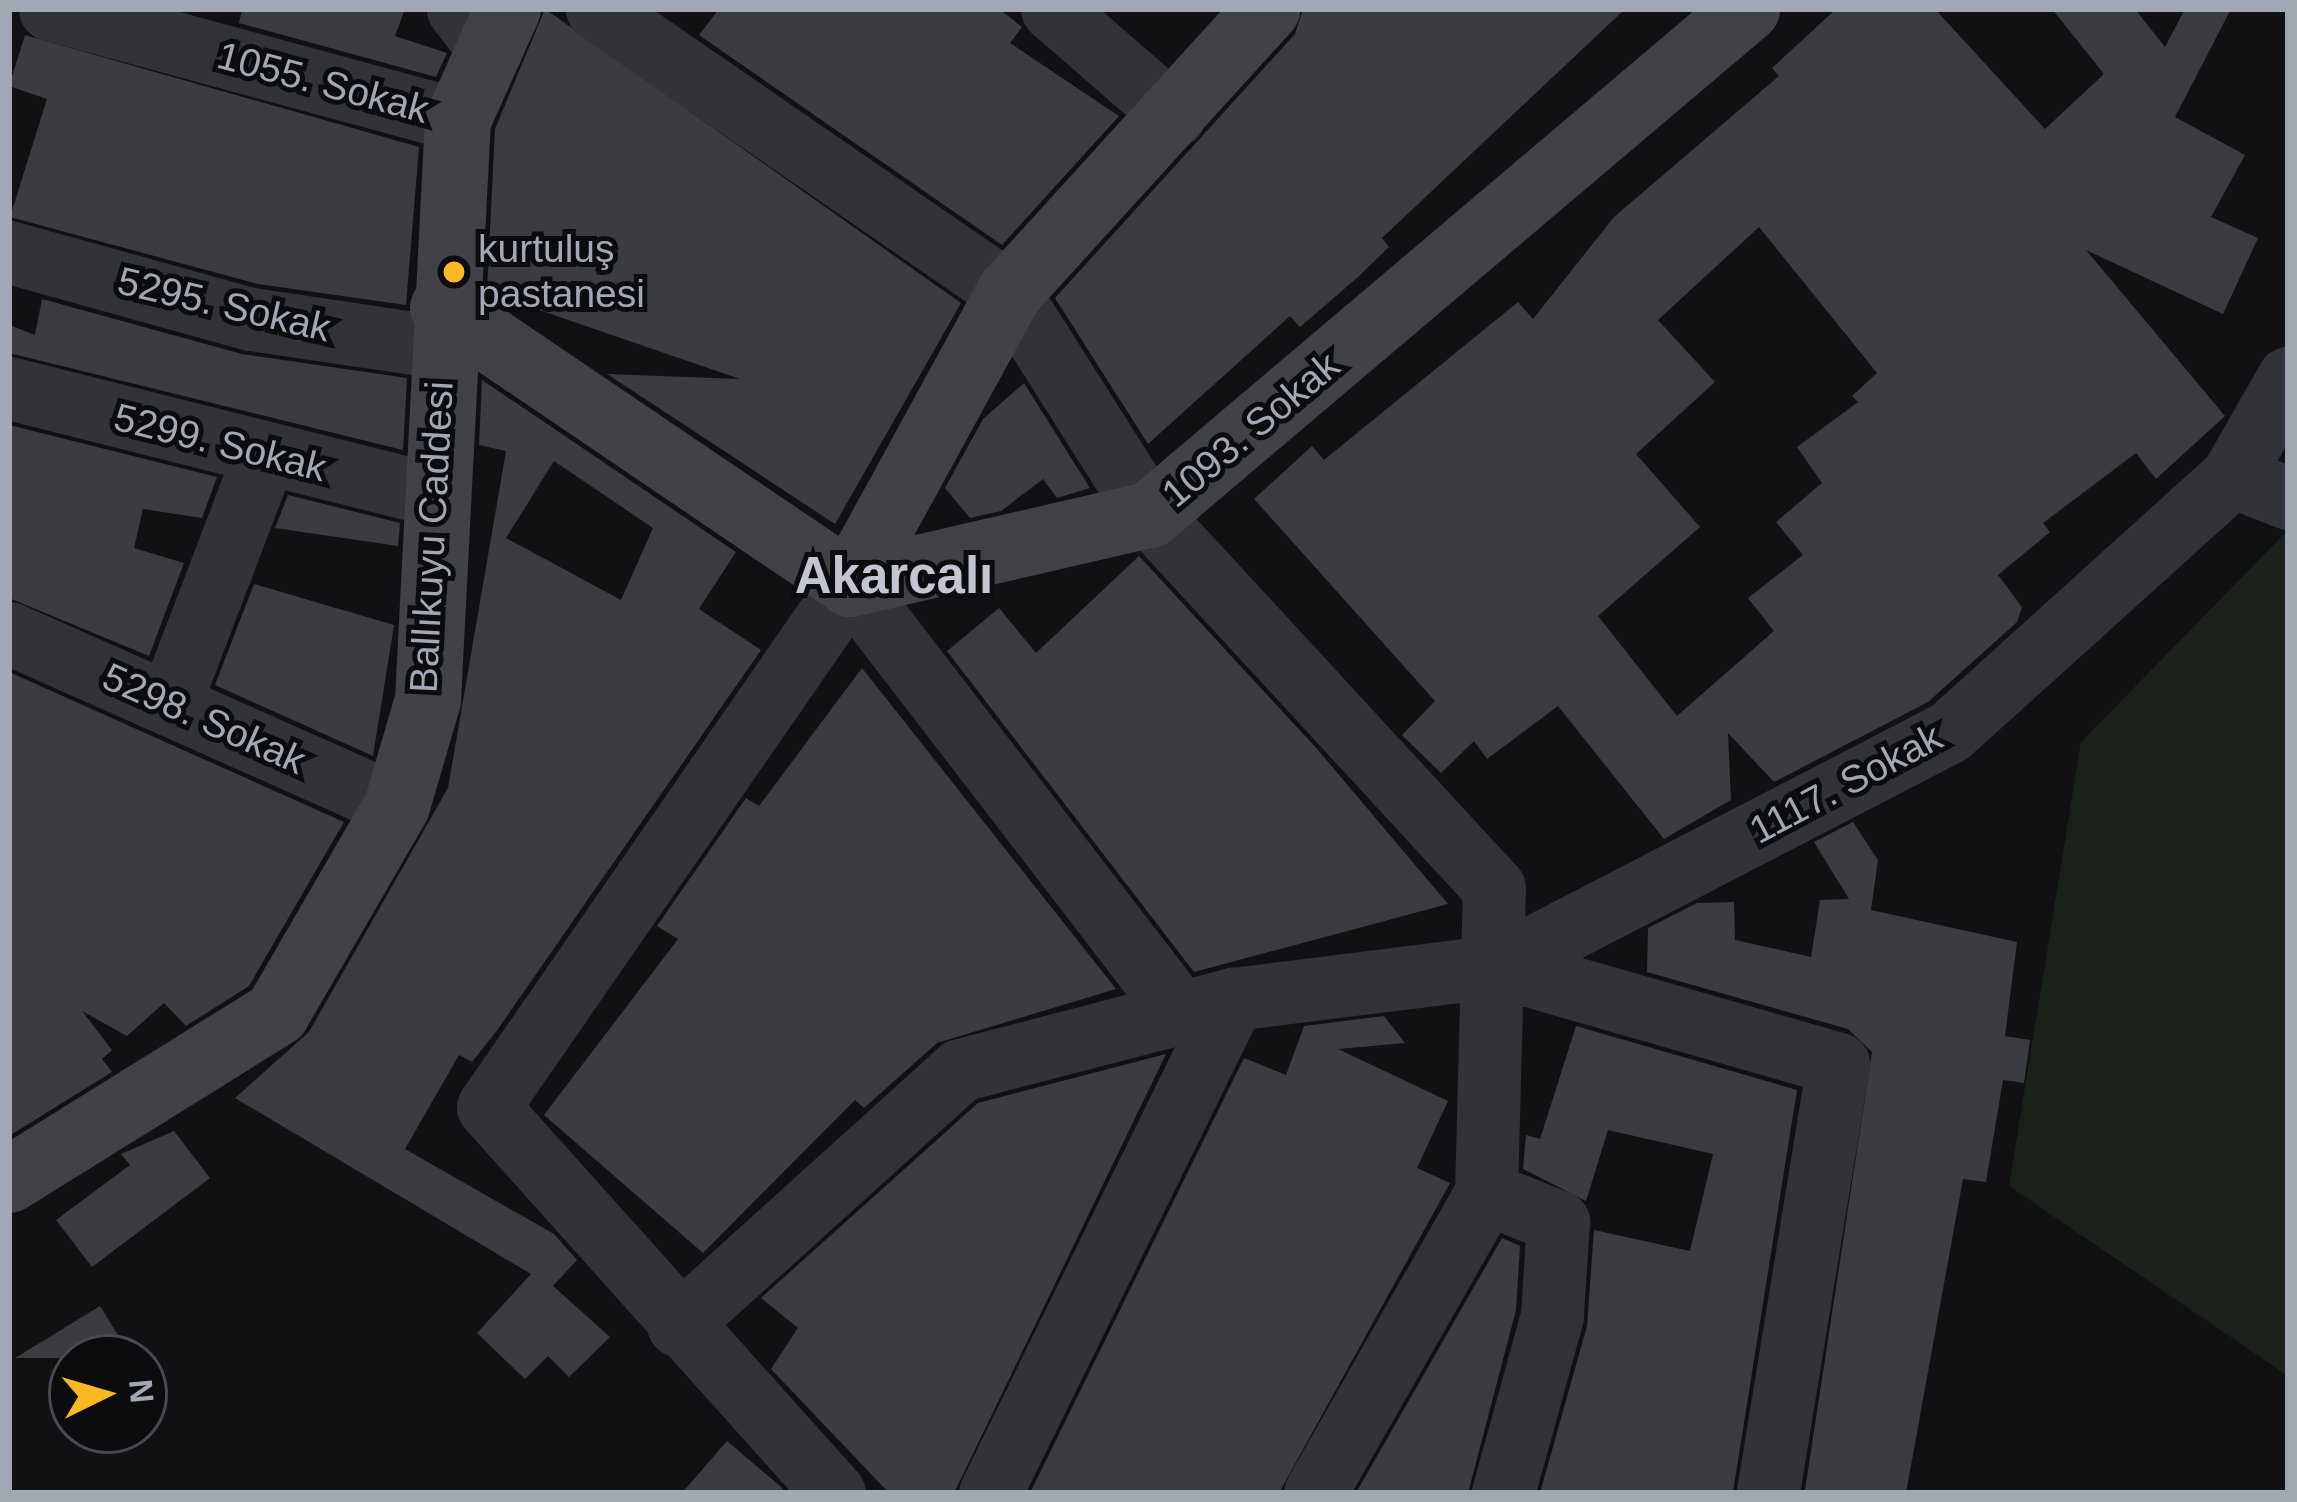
<!DOCTYPE html>
<html>
<head>
<meta charset="utf-8">
<style>
	body { margin:0 }
	#map { position:relative; width:2297px; height:1502px; overflow:hidden; background:#111113; font-family:Helvetica,sans-serif }
	div>[style] { position:absolute }
	.green>* { inset:0; background:#19211a }
	.building>* { inset:0; background:#3b3c40 }
	.street>* { height:63px; margin:-31.5px; padding:0 31.5px; transform-origin:31.5px; border-radius:31.5px; background:#323338 }
	.secondary>* { height:66px; margin:-33px; padding:0 33px; transform-origin:33px; border-radius:33px; background:#404248 }
	.dots>* { width:33px; height:33px; translate:-50% -50%; box-sizing:border-box; border:6px solid #0c0c0e; border-radius:50% }
	span { translate:-50% -50%; white-space:nowrap; text-align:center; line-height:1.15; -webkit-text-stroke:10px #0c0c0e; paint-order:stroke }
	.street-label { font-size:39px; color:#a2a7b4 }
	.poi-label { font-size:39px; color:#a2a7b4 }
	.left { translate:0 -50%; text-align:left }
	.district-label { font-size:51px; color:#c3c6d0; font-weight:700 }
	.frame { position:absolute; inset:0; border:12px solid #a2a7b4; pointer-events:none }
	.north { position:absolute; left:48px; top:1334px; width:120px; height:120px; box-sizing:border-box; background:#0c0c0e; border:3px solid #484a50; border-radius:50%; rotate:85deg; font-size:33px; font-weight:700; line-height:48px; text-align:center; color:#a2a7b4 }
	.north::after { content:''; display:block; margin:auto; width:42px; height:54px; background:#fab922; clip-path:polygon(50% 0,100% 100%,50% 72%,0 100%) }
</style>
</head>
<body>
<div id="map">
	<div class="green">
		<i style="clip-path:polygon(2288px 530px,2288px 1376px,2009px 1186px,2081px 742px)"></i>
	</div>
	<div class="building">
		<i style="clip-path:polygon(242px 9px,405px 9px,395px 36px,447px 53px,436px 77px,239px 23px)"></i>
		<i style="clip-path:polygon(545px 9px,961px 303px,835px 524px,607px 374px,740px 379px,487px 292px,495px 129px)"></i>
		<i style="clip-path:polygon(719px 9px,999px 9px,1022px 27px,1010px 43px,1119px 116px,1002px 245px,699px 35px)"></i>
		<i style="clip-path:polygon(1303px 9px,1625px 9px,1382px 238px,1389px 247px,1358px 277px,1300px 327px,1290px 316px,1148px 444px,1055px 298px,1295px 34px)"></i>
		<i style="clip-path:polygon(evenodd,1836px 9px,1935px 9px,2045px 129px,2104px 74px,2052px 9px,2135px 9px,2165px 47px,2185px 9px,2231px 9px,2175px 117px,2245px 155px,2211px 217px,2258px 238px,2223px 314px,2086px 250px,2225px 416px,2156px 479px,2136px 453px,2043px 523px,2050px 532px,1998px 575px,2022px 607px,2017px 622px,1928px 702px,1774px 782px,1728px 733px,1731px 800px,1664px 839px,1558px 706px,1487px 759px,1474px 741px,1441px 773px,1402px 735px,1435px 701px,1254px 499px,1312px 446px,1324px 460px,1518px 302px,1533px 319px,1614px 217px,1779px 76px,1772px 68px,1836px 9px,1759px 227px,1877px 373px,1852px 396px,1858px 402px,1797px 447px,1822px 483px,1776px 522px,1803px 555px,1748px 598px,1774px 631px,1677px 716px,1598px 616px,1700px 527px,1636px 454px,1715px 382px,1658px 320px,1759px 227px)"></i>
		<i style="clip-path:polygon(25px 35px,419px 147px,406px 305px,258px 284px,10px 217px,47px 99px,9px 86px)"></i>
		<i style="clip-path:polygon(42px 299px,242px 354px,407px 378px,403px 450px,9px 353px,9px 325px,35px 335px)"></i>
		<i style="clip-path:polygon(evenodd,482px 380px,736px 552px,699px 609px,761px 650px,498px 1029px,472px 1062px,459px 1055px,405px 1149px,554px 1234px,577px 1260px,553px 1286px,610px 1337px,569px 1377px,548px 1356px,525px 1379px,477px 1333px,531px 1274px,235px 1098px,309px 1032px,448px 788px,506px 451px,479px 445px,482px 380px,554px 461px,653px 528px,621px 600px,506px 538px,554px 461px)"></i>
		<i style="clip-path:polygon(1024px 383px,1090px 488px,1057px 498px,1043px 479px,1001px 511px,970px 518px,945px 488px,983px 419px)"></i>
		<i style="clip-path:polygon(9px 425px,217px 477px,202px 518px,143px 509px,134px 548px,184px 563px,149px 656px,9px 598px)"></i>
		<i style="clip-path:polygon(288px 495px,400px 523px,398px 546px,275px 528px)"></i>
		<i style="clip-path:polygon(1139px 556px,1318px 750px,1448px 904px,1194px 972px,947px 651px,999px 608px,1036px 653px)"></i>
		<i style="clip-path:polygon(254px 584px,394px 625px,373px 756px,215px 685px)"></i>
		<i style="clip-path:polygon(862px 668px,1116px 989px,937px 1043px,864px 1108px,855px 1100px,703px 1253px,544px 1115px,678px 939px,657px 926px,746px 798px,759px 806px)"></i>
		<i style="clip-path:polygon(9px 672px,344px 822px,249px 986px,186px 1026px,164px 1003px,127px 1036px,82px 1011px,112px 1050px,102px 1059px,112px 1072px,9px 1136px)"></i>
		<i style="clip-path:polygon(1853px 822px,1878px 860px,1871px 910px,2017px 942px,2005px 1036px,2030px 1040px,2024px 1083px,2003px 1080px,1986px 1182px,1963px 1179px,1906px 1493px,1805px 1490px,1872px 1052px,1848px 1029px,1647px 972px,1648px 928px,1697px 903px,1734px 902px,1735px 940px,1811px 957px,1820px 900px,1849px 899px,1814px 842px)"></i>
		<i style="clip-path:polygon(1384px 1016px,1405px 1043px,1338px 1049px,1448px 1101px,1417px 1168px,1450px 1183px,1279px 1493px,1030px 1493px,1244px 1058px,1286px 1075px,1304px 1026px)"></i>
		<i style="clip-path:polygon(1576px 1026px,1797px 1090px,1733px 1492px,1540px 1493px,1587px 1326px,1594px 1230px,1690px 1251px,1713px 1154px,1608px 1130px,1586px 1201px,1523px 1169px,1526px 1135px,1540px 1139px)"></i>
		<i style="clip-path:polygon(1166px 1054px,954px 1493px,889px 1493px,771px 1369px,798px 1328px,761px 1298px,978px 1103px)"></i>
		<i style="clip-path:polygon(174px 1131px,210px 1178px,92px 1267px,56px 1220px,130px 1165px,121px 1154px)"></i>
		<i style="clip-path:polygon(1502px 1238px,1520px 1246px,1516px 1310px,1468px 1493px,1356px 1493px)"></i>
		<i style="clip-path:polygon(100px 1306px,132px 1358px,15px 1358px)"></i>
		<i style="clip-path:polygon(727px 1441px,780px 1486px,786px 1493px,682px 1493px)"></i>
	</div>
	<div class="street">
		<i style="left:50px;top:9px;width:423px;rotate:15.2deg"></i>
		<i style="left:458px;top:9px;width:44px;rotate:52.4deg"></i>
		<i style="left:597px;top:9px;width:500px;rotate:34.58deg"></i>
		<i style="left:1009px;top:293px;width:263px;rotate:57.6deg"></i>
		<i style="left:1150px;top:515px;width:507px;rotate:47.32deg"></i>
		<i style="left:1494px;top:888px;width:305px;rotate:91.5deg"></i>
		<i style="left:1486px;top:1193px;width:345px;rotate:119.7deg"></i>
		<i style="left:1052px;top:9px;width:162px;rotate:41deg"></i>
		<i style="left:9px;top:252px;width:251px;rotate:15.5deg"></i>
		<i style="left:251px;top:319px;width:192px;rotate:8.4deg"></i>
		<i style="left:9px;top:388px;width:436px;rotate:14.1deg"></i>
		<i style="left:2232px;top:476px;width:60px;rotate:21.4deg"></i>
		<i style="left:9px;top:633px;width:425px;rotate:24deg"></i>
		<i style="left:170px;top:702px;width:263px;rotate:-69.1deg"></i>
		<i style="left:1497px;top:966px;width:509px;rotate:-27.37deg"></i>
		<i style="left:1949px;top:732px;width:382px;rotate:-42.1deg"></i>
		<i style="left:2232px;top:476px;width:113px;rotate:-60.3deg"></i>
		<i style="left:1486px;top:1193px;width:78px;rotate:21.9deg"></i>
		<i style="left:1558px;top:1222px;width:94px;rotate:93.7deg"></i>
		<i style="left:1552px;top:1316px;width:184px;rotate:105.5deg"></i>
		<i style="left:678px;top:1325px;width:380px;rotate:-42.1deg"></i>
		<i style="left:960px;top:1070px;width:282px;rotate:-14.6deg"></i>
		<i style="left:1233px;top:999px;width:266px;rotate:-7.1deg"></i>
		<i style="left:1497px;top:966px;width:355px;rotate:16deg"></i>
		<i style="left:1838px;top:1064px;width:435px;rotate:99.3deg"></i>
		<i style="left:834px;top:1493px;width:518px;rotate:-131.87deg"></i>
		<i style="left:488px;top:1107px;width:636px;rotate:-55.31deg"></i>
		<i style="left:850px;top:584px;width:543px;rotate:52.41deg"></i>
		<i style="left:990px;top:1493px;width:551px;rotate:-63.81deg"></i>
	</div>
	<div class="secondary">
		<i style="left:443px;top:308px;width:492px;rotate:34.1deg"></i>
		<i style="left:850px;top:584px;width:308px;rotate:-13deg"></i>
		<i style="left:1150px;top:515px;width:783px;rotate:-40.28deg"></i>
		<i style="left:850px;top:584px;width:332px;rotate:-61.3deg"></i>
		<i style="left:1009px;top:293px;width:384px;rotate:-47.7deg"></i>
		<i style="left:9px;top:1180px;width:316px;rotate:-31.9deg"></i>
		<i style="left:277px;top:1013px;width:239px;rotate:-59.9deg"></i>
		<i style="left:397px;top:806px;width:110px;rotate:-73.7deg"></i>
		<i style="left:428px;top:700px;width:581px;rotate:-87.04deg"></i>
		<i style="left:458px;top:120px;width:122px;rotate:-65.8deg"></i>
	</div>
	<div class="dots">
		<i style="left:454px;top:272px;background:#fab922"></i>
	</div>
	<div class="street-label">
		<span style="left:323px;top:83px;rotate:15deg">1055. Sokak</span>
		<span style="left:224px;top:305px;rotate:13deg">5295. Sokak</span>
		<span style="left:1251px;top:430px;rotate:-40deg">1093. Sokak</span>
		<span style="left:220px;top:443px;rotate:14deg">5299. Sokak</span>
		<span style="left:432px;top:537px;rotate:-87deg">Ballıkuyu Caddesi</span>
		<span style="left:204px;top:719px;rotate:24deg">5298. Sokak</span>
		<span style="left:1846px;top:784px;rotate:-28deg">1117. Sokak</span>
	</div>
	<div class="poi-label">
		<span class="left" style="left:478px;top:272px">kurtuluş<br>pastanesi</span>
	</div>
	<div class="district-label">
		<span style="left:894px;top:576px">Akarcalı</span>
	</div>
	<div class="frame"></div>
	<div class="north">N</div>
</div>
</body>
</html>
